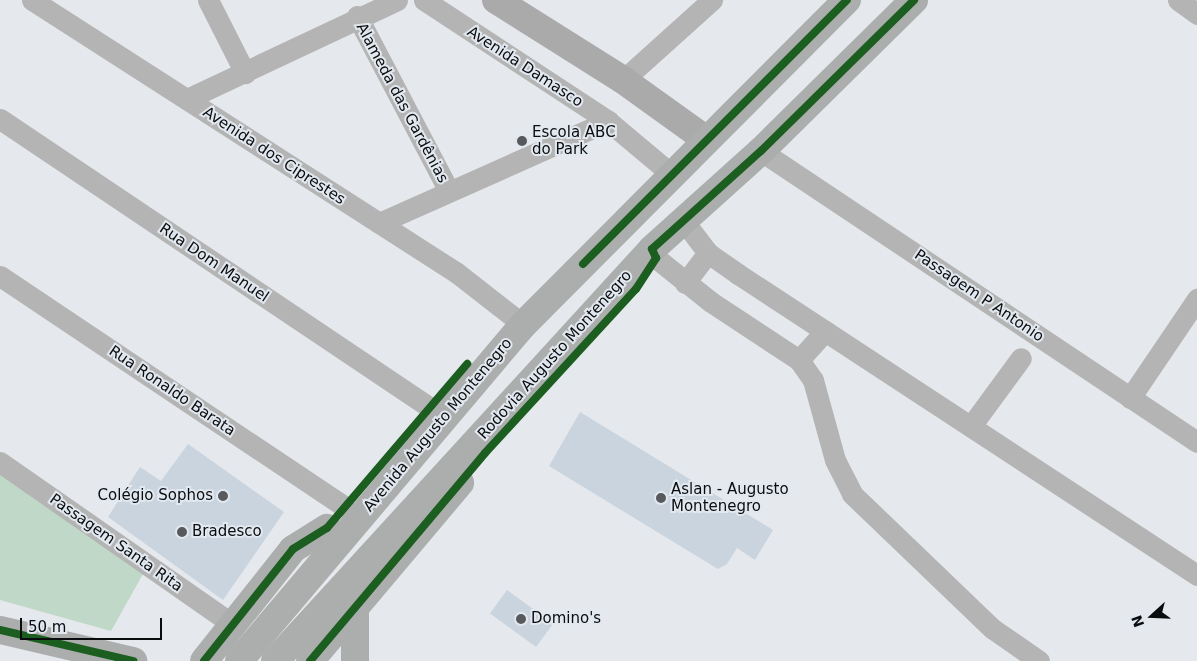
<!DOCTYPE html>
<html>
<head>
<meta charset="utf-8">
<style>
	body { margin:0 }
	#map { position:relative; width:1197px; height:661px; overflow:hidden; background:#e5e8ec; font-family:"DejaVu Sans",sans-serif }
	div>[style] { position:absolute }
	.green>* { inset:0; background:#c0d8c7 }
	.building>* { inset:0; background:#c9d4df; transform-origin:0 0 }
	.street>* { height:21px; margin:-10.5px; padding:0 10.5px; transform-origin:10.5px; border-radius:10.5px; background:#b4b4b4 }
	.secondary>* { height:28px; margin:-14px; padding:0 14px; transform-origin:14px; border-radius:14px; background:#aaa }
	.primary>* { height:28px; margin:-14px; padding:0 14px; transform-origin:14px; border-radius:14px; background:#acadad }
	.cycleway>* { height:8px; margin:-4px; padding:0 4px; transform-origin:4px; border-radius:4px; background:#1b5e20 }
	.dots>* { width:14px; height:14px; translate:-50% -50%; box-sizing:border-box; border:2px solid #e2e8ef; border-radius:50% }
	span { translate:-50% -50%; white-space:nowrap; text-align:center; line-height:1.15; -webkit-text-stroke:4px #e2e8ef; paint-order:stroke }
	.street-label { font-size:15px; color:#0a0c0e }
	.poi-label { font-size:15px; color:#0a0c0e }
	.left { translate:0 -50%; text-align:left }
	.right { translate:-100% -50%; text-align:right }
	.north { position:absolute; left:1127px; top:591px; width:50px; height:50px; -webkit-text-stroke:4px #e2e8ef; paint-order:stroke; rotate:250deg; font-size:14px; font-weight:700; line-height:20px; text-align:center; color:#0a0c0e }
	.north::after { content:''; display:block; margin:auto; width:18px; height:22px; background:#0a0c0e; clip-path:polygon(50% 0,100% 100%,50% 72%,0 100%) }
	.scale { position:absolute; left:20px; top:618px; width:142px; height:22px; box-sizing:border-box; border:2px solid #0a0c0e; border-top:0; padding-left:6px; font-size:15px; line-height:18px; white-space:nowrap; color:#0a0c0e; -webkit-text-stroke:4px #e2e8ef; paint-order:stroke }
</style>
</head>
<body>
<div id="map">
	<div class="green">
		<i style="clip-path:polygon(0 463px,148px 565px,111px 631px,0 600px)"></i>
	</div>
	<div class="building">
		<i style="clip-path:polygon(580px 412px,773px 530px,755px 560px,737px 548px,727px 564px,718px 569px,549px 466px)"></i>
		<i style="clip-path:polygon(188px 444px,284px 512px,223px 600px,108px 517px,140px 467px,161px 481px)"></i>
		<i style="left:507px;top:590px;width:57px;height:29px;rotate:36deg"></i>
	</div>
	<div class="street">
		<i style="left:32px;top:0;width:505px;rotate:32.71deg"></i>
		<i style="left:457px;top:273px;width:70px;rotate:38deg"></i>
		<i style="left:208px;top:0;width:82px;rotate:63.1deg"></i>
		<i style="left:424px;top:0;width:220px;rotate:33.3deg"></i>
		<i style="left:608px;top:121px;width:81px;rotate:40deg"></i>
		<i style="left:1178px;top:0;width:24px;rotate:36deg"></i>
		<i style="left:357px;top:16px;width:195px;rotate:62.3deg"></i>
		<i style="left:623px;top:80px;width:120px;rotate:-42deg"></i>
		<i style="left:187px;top:99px;width:232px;rotate:-25.2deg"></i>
		<i style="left:0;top:119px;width:517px;rotate:33.87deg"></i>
		<i style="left:761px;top:151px;width:524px;rotate:33.72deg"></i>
		<i style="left:683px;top:220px;width:41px;rotate:52.9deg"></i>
		<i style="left:708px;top:253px;width:37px;rotate:35deg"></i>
		<i style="left:738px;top:274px;width:549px;rotate:33.26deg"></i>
		<i style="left:379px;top:223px;width:251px;rotate:-24deg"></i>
		<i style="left:656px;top:258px;width:70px;rotate:38.7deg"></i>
		<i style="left:711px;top:302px;width:105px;rotate:33.4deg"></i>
		<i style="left:799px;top:360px;width:24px;rotate:55deg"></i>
		<i style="left:813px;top:380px;width:83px;rotate:74.6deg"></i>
		<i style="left:835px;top:460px;width:38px;rotate:63deg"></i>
		<i style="left:852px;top:494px;width:195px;rotate:43.8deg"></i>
		<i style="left:993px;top:629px;width:56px;rotate:34.8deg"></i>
		<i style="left:0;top:276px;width:414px;rotate:33.8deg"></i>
		<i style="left:685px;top:283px;width:38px;rotate:-53deg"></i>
		<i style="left:799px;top:360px;width:39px;rotate:-48deg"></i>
		<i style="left:1130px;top:398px;width:120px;rotate:-55.9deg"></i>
		<i style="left:971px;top:426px;width:84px;rotate:-53.7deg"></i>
		<i style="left:0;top:462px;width:282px;rotate:34.9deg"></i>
	</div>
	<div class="secondary">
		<i style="left:496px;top:0;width:150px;rotate:32.2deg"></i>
		<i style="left:623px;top:80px;width:101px;rotate:35.7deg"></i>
	</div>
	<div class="primary">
		<i style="left:355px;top:607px;width:54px;rotate:90deg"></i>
		<i style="left:0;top:630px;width:137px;rotate:13.1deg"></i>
		<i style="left:204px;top:661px;width:143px;rotate:-51.5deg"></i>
		<i style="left:293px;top:549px;width:40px;rotate:-32deg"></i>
		<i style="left:239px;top:661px;width:440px;rotate:-49.8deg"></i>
		<i style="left:523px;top:325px;width:459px;rotate:-45.1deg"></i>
		<i style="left:275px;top:661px;width:558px;rotate:-47.54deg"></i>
		<i style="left:652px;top:249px;width:147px;rotate:-42deg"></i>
		<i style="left:761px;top:151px;width:215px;rotate:-44.6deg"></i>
		<i style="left:310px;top:661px;width:233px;rotate:-49.9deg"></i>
	</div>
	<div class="cycleway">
		<i style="left:583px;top:264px;width:373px;rotate:-45deg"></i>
		<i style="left:0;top:630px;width:137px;rotate:13.1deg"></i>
		<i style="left:204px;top:661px;width:143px;rotate:-51.5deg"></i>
		<i style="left:293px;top:549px;width:40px;rotate:-32deg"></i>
		<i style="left:327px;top:528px;width:216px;rotate:-49.5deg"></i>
		<i style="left:310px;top:661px;width:272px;rotate:-49.9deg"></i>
		<i style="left:485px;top:453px;width:223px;rotate:-47.4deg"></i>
		<i style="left:636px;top:289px;width:37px;rotate:-57deg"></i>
		<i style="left:656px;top:258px;width:10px;rotate:-114deg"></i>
		<i style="left:652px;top:249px;width:147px;rotate:-42deg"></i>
		<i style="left:761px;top:151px;width:215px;rotate:-44.6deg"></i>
	</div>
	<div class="dots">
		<i style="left:522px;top:141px;background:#57595c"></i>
		<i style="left:223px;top:496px;background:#57595c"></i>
		<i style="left:661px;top:498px;background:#57595c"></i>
		<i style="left:182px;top:532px;background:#57595c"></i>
		<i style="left:521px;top:619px;background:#57595c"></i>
	</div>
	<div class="street-label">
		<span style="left:525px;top:67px;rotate:33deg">Avenida Damasco</span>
		<span style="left:402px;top:103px;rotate:62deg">Alameda das Gardênias</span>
		<span style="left:274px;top:156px;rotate:33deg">Avenida dos Ciprestes</span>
		<span style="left:214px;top:263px;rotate:34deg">Rua Dom Manuel</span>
		<span style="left:979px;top:296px;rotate:34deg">Passagem P Antonio</span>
		<span style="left:555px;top:355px;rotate:-48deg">Rodovia Augusto Montenegro</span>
		<span style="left:172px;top:391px;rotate:34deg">Rua Ronaldo Barata</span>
		<span style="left:438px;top:425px;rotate:-50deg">Avenida Augusto Montenegro</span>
		<span style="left:116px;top:543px;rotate:35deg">Passagem Santa Rita</span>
	</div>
	<div class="poi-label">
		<span class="left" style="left:532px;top:141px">Escola ABC<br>do Park</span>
		<span class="left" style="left:671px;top:498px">Aslan - Augusto<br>Montenegro</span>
		<span class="right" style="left:213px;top:496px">Colégio Sophos</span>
		<span class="left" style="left:192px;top:532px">Bradesco</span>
		<span class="left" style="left:531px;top:619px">Domino's</span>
	</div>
	<div class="north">N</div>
	<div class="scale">50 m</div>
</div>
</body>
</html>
